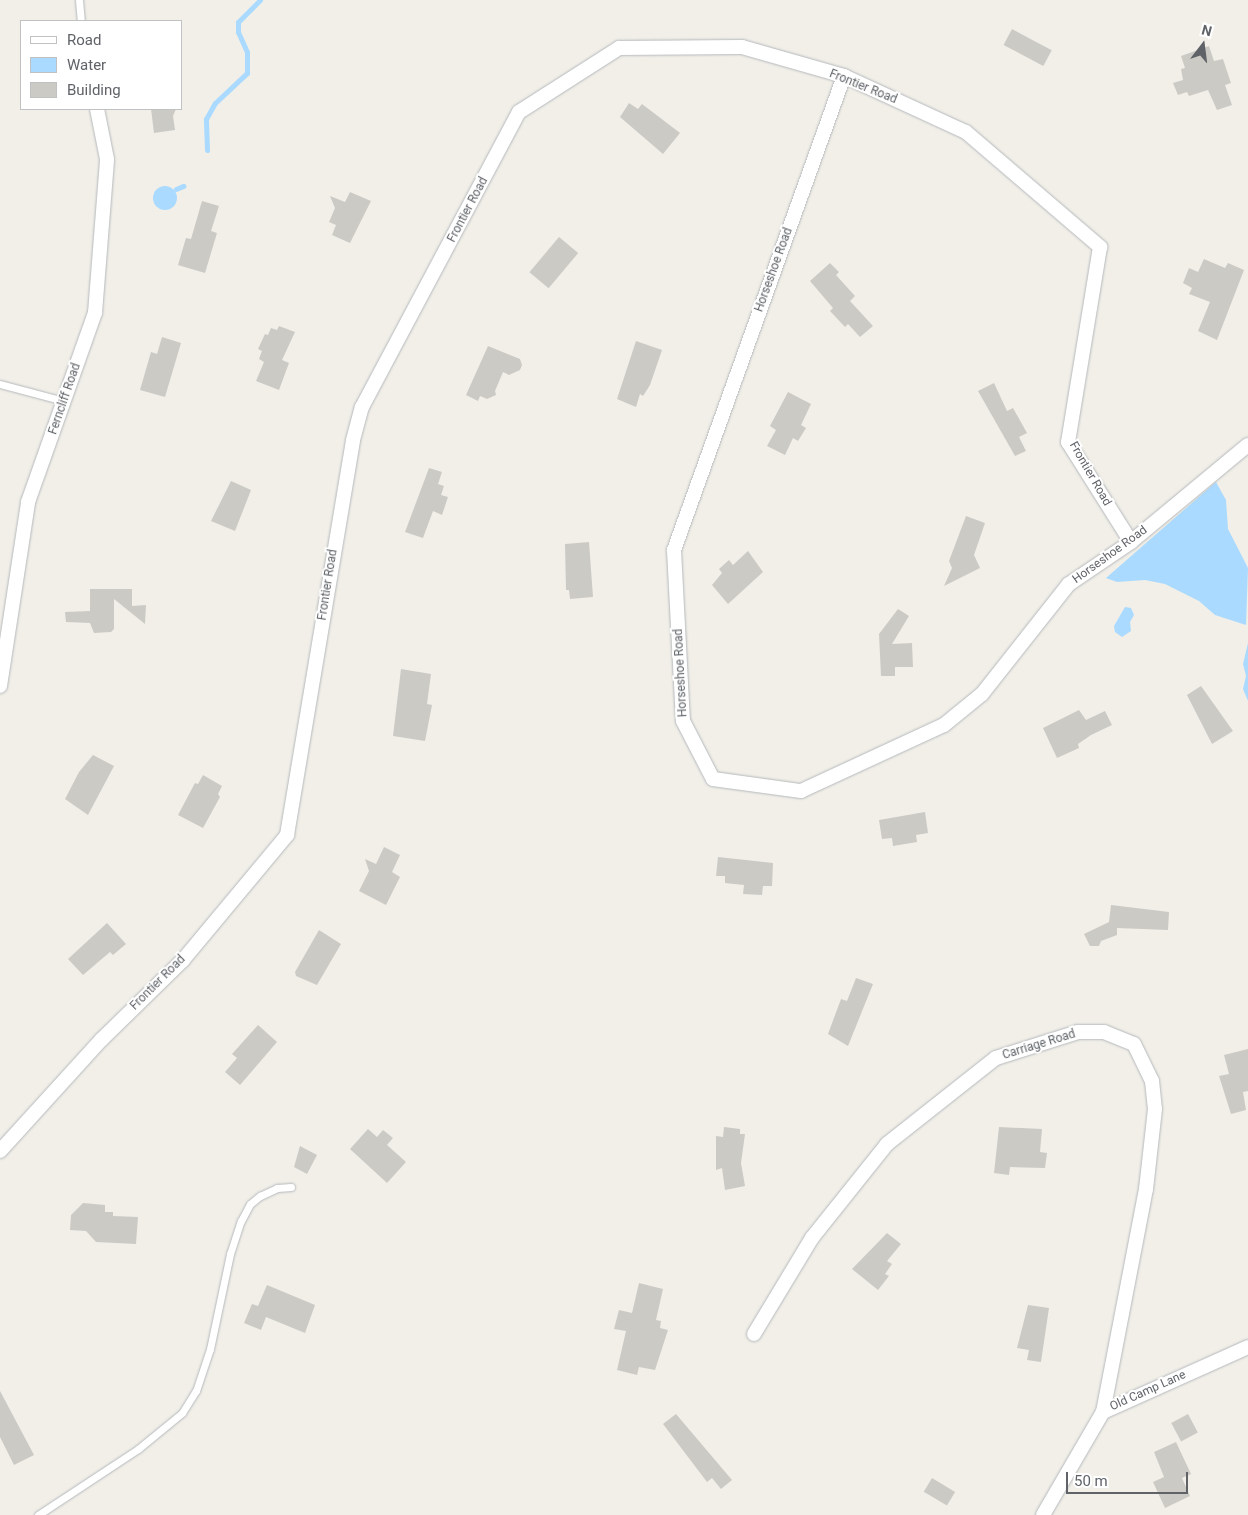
<!DOCTYPE html>
<html>
<head>
<meta charset="utf-8">
<style>
	body { margin:0 }
	#map { position:relative; width:1248px; height:1515px; overflow:hidden; background:#f1efe8; font-family:Roboto,sans-serif }
	div>[style] { position:absolute }
	.water>* { inset:0; background:#aadaff }
	.round { border-radius:50% }
	.stream>* { height:5px; margin:-2.5px; padding:0 2.5px; transform-origin:2.5px; border-radius:2.5px; background:#aadaff }
	.building>* { inset:0; background:#cccac5; transform-origin:0 0 }
	.roads { filter:drop-shadow(0 0 1px #b5b8bc) drop-shadow(0 0 1px #b5b8bc) }
	.service>* { height:7px; margin:-3.5px; padding:0 3.5px; transform-origin:3.5px; border-radius:3.5px; background:#fff }
	.minor>* { height:14px; margin:-7px; padding:0 7px; transform-origin:7px; border-radius:7px; background:#fff }
	span { translate:-50% -50%; white-space:nowrap; text-align:center; line-height:1.15; -webkit-text-stroke:4px #fff; paint-order:stroke }
	.street-label { font-size:12px; color:#5f6368 }
	.legend { position:absolute; left:20px; top:20px; width:162px; height:90px; box-sizing:border-box; background:#fff; border:1px solid #bfc1c3; margin:0; padding:6px 9px; list-style:none; font-size:15px; color:#5f6368 }
	.legend li { display:flex; align-items:center; gap:10px; height:25px }
	.legend b { width:25px; border:1px solid #bfc1c3 }
	.north { position:absolute; left:1178px; top:20px; width:50px; height:50px; -webkit-text-stroke:4px #fff; paint-order:stroke; rotate:15deg; font-size:14px; font-weight:700; line-height:20px; text-align:center; color:#5f6368 }
	.north::after { content:''; display:block; margin:auto; width:18px; height:22px; background:#5f6368; clip-path:polygon(50% 0,100% 100%,50% 72%,0 100%) }
	.scale { position:absolute; left:1066px; top:1472px; width:122px; height:22px; box-sizing:border-box; border:2px solid #5f6368; border-top:0; padding-left:6px; font-size:15px; line-height:18px; white-space:nowrap; color:#5f6368; -webkit-text-stroke:4px #fff; paint-order:stroke }
</style>
</head>
<body>
<div id="map">
	<div class="water">
		<i class="round" style="left:153px;top:186px;width:24px;height:24px"></i>
		<i style="clip-path:polygon(1216px 482px,1226px 500px,1228px 529px,1248px 568px,1246px 625px,1215px 615px,1199px 601px,1165px 584px,1145px 580px,1117px 582px,1106px 578px)"></i>
		<i style="clip-path:polygon(1125px 607px,1131px 608px,1134px 615px,1130px 622px,1131px 631px,1122px 637px,1115px 632px,1114px 626px)"></i>
		<i style="clip-path:polygon(1248px 643px,1248px 701px,1243px 689px,1246px 676px,1243px 664px)"></i>
	</div>
	<div class="stream">
		<i style="left:207px;top:150px;width:31px;rotate:-92deg"></i>
		<i style="left:206px;top:119px;width:18px;rotate:-61deg"></i>
		<i style="left:215px;top:103px;width:44px;rotate:-43.2deg"></i>
		<i style="left:247px;top:73px;width:21px;rotate:-90deg"></i>
		<i style="left:247px;top:52px;width:22px;rotate:-114deg"></i>
		<i style="left:238px;top:32px;width:10px;rotate:-90deg"></i>
		<i style="left:238px;top:22px;width:31px;rotate:-45deg"></i>
		<i style="left:176px;top:189px;width:8px;rotate:-23deg"></i>
	</div>
	<div class="building">
		<i style="left:1012px;top:29px;width:45px;height:18px;rotate:28deg"></i>
		<i style="clip-path:polygon(1209px 46px,1214px 61px,1223px 59px,1231px 83px,1225px 85px,1232px 105px,1217px 110px,1208px 90px,1189px 96px,1187px 92px,1178px 95px,1173px 83px,1183px 80px,1181px 69px,1185px 68px,1181px 56px)"></i>
		<i style="clip-path:polygon(629px 103px,638px 109px,642px 104px,680px 133px,663px 154px,620px 117px)"></i>
		<i style="clip-path:polygon(151px 109px,176px 109px,173px 116px,175px 130px,154px 133px)"></i>
		<i style="clip-path:polygon(350px 192px,371px 201px,350px 243px,332px 235px,336px 225px,329px 222px,335px 208px,330px 196px,345px 202px)"></i>
		<i style="clip-path:polygon(202px 201px,219px 206px,211px 231px,217px 233px,205px 273px,178px 265px,186px 238px,191px 239px)"></i>
		<i style="left:559px;top:237px;width:25px;height:46px;rotate:40deg"></i>
		<i style="clip-path:polygon(1204px 259px,1225px 268px,1228px 263px,1244px 270px,1217px 340px,1198px 331px,1210px 302px,1189px 294px,1192px 288px,1183px 283px,1189px 268px,1198px 272px)"></i>
		<i style="clip-path:polygon(830px 263px,839px 272px,836px 275px,855px 296px,850px 301px,873px 326px,860px 337px,848px 324px,845px 327px,830px 311px,833px 308px,810px 281px)"></i>
		<i style="clip-path:polygon(279px 326px,295px 332px,282px 360px,289px 363px,279px 390px,256px 381px,264px 362px,259px 359px,262px 351px,258px 349px,265px 334px,268px 335px,271px 328px,277px 330px)"></i>
		<i style="clip-path:polygon(162px 337px,181px 343px,165px 397px,140px 390px,151px 352px,157px 354px)"></i>
		<i style="clip-path:polygon(636px 341px,662px 350px,650px 385px,643px 396px,640px 394px,636px 407px,617px 399px)"></i>
		<i style="clip-path:polygon(488px 346px,520px 359px,522px 365px,520px 370px,509px 375px,503px 372px,495px 391px,496px 395px,487px 399px,480px 396px,478px 401px,466px 395px)"></i>
		<i style="clip-path:polygon(994px 383px,1007px 411px,1013px 408px,1027px 433px,1019px 437px,1026px 451px,1015px 456px,978px 391px)"></i>
		<i style="clip-path:polygon(788px 392px,811px 404px,801px 425px,806px 428px,798px 441px,793px 438px,785px 455px,767px 446px,776px 430px,770px 426px)"></i>
		<i style="clip-path:polygon(429px 468px,442px 472px,438px 484px,444px 486px,441px 495px,448px 497px,442px 515px,433px 511px,423px 538px,405px 532px)"></i>
		<i style="clip-path:polygon(231px 481px,251px 490px,235px 531px,211px 521px)"></i>
		<i style="clip-path:polygon(966px 516px,985px 523px,974px 555px,980px 568px,944px 586px,952px 568px,949px 561px)"></i>
		<i style="clip-path:polygon(589px 542px,593px 597px,570px 599px,569px 590px,566px 590px,565px 544px)"></i>
		<i style="clip-path:polygon(748px 551px,763px 572px,728px 604px,712px 585px,722px 573px,719px 569px,729px 560px,733px 565px)"></i>
		<i style="clip-path:polygon(90px 589px,132px 589px,132px 606px,146px 605px,145px 624px,114px 599px,114px 629px,111px 632px,94px 633px,90px 623px,66px 622px,65px 612px,90px 611px)"></i>
		<i style="clip-path:polygon(898px 609px,909px 616px,892px 644px,912px 643px,913px 667px,895px 667px,895px 676px,881px 676px,879px 634px)"></i>
		<i style="clip-path:polygon(401px 669px,431px 674px,427px 704px,432px 705px,425px 741px,393px 736px)"></i>
		<i style="clip-path:polygon(1201px 686px,1233px 731px,1212px 744px,1187px 695px)"></i>
		<i style="clip-path:polygon(1079px 710px,1086px 720px,1105px 711px,1112px 725px,1091px 735px,1078px 744px,1079px 748px,1057px 758px,1043px 728px)"></i>
		<i style="clip-path:polygon(93px 755px,114px 766px,88px 815px,65px 799px,79px 772px)"></i>
		<i style="clip-path:polygon(203px 775px,222px 786px,218px 794px,220px 797px,203px 828px,178px 815px,195px 783px,198px 784px)"></i>
		<i style="clip-path:polygon(925px 812px,928px 833px,916px 835px,917px 842px,893px 846px,892px 838px,882px 839px,879px 820px)"></i>
		<i style="clip-path:polygon(384px 847px,400px 855px,392px 872px,400px 877px,386px 905px,359px 891px,369px 871px,365px 859px,376px 864px)"></i>
		<i style="clip-path:polygon(718px 857px,773px 863px,772px 886px,763px 886px,762px 895px,743px 894px,744px 885px,725px 883px,725px 876px,716px 876px)"></i>
		<i style="clip-path:polygon(1111px 905px,1169px 912px,1168px 930px,1117px 928px,1117px 935px,1101px 941px,1099px 946px,1090px 946px,1084px 934px,1109px 922px)"></i>
		<i style="clip-path:polygon(107px 923px,126px 944px,113px 955px,110px 952px,83px 975px,68px 959px)"></i>
		<i style="clip-path:polygon(319px 930px,341px 944px,317px 985px,296px 976px,295px 972px)"></i>
		<i style="clip-path:polygon(856px 978px,873px 984px,848px 1046px,828px 1034px,841px 999px,847px 1001px)"></i>
		<i style="clip-path:polygon(258px 1025px,277px 1042px,240px 1085px,225px 1072px,237px 1058px,232px 1054px)"></i>
		<i style="clip-path:polygon(1248px 1049px,1248px 1091px,1243px 1092px,1246px 1110px,1231px 1114px,1219px 1076px,1229px 1074px,1224px 1055px)"></i>
		<i style="clip-path:polygon(724px 1127px,740px 1129px,740px 1134px,745px 1134px,741px 1163px,745px 1186px,725px 1190px,722px 1168px,716px 1170px,716px 1136px,723px 1137px)"></i>
		<i style="clip-path:polygon(999px 1127px,1042px 1129px,1040px 1152px,1047px 1153px,1045px 1168px,1010px 1167px,1009px 1175px,994px 1173px)"></i>
		<i style="clip-path:polygon(368px 1129px,377px 1137px,383px 1130px,393px 1138px,387px 1145px,406px 1162px,387px 1183px,350px 1149px)"></i>
		<i style="clip-path:polygon(300px 1146px,317px 1155px,307px 1174px,294px 1167px)"></i>
		<i style="clip-path:polygon(83px 1203px,105px 1205px,105px 1212px,113px 1212px,113px 1216px,138px 1217px,136px 1244px,96px 1242px,86px 1231px,70px 1230px,71px 1215px)"></i>
		<i style="clip-path:polygon(887px 1233px,901px 1244px,887px 1261px,892px 1264px,885px 1274px,889px 1276px,878px 1290px,852px 1269px)"></i>
		<i style="clip-path:polygon(639px 1283px,663px 1289px,656px 1320px,661px 1321px,660px 1328px,668px 1330px,655px 1370px,639px 1367px,637px 1375px,617px 1370px,626px 1331px,614px 1329px,619px 1310px,632px 1313px)"></i>
		<i style="clip-path:polygon(267px 1285px,315px 1305px,305px 1333px,266px 1317px,261px 1330px,244px 1323px,252px 1304px,258px 1306px)"></i>
		<i style="clip-path:polygon(1028px 1305px,1049px 1308px,1041px 1362px,1027px 1360px,1029px 1350px,1017px 1348px)"></i>
		<i style="clip-path:polygon(0 1391px,34px 1455px,14px 1465px,0 1437px)"></i>
		<i style="clip-path:polygon(676px 1414px,732px 1480px,721px 1489px,712px 1478px,707px 1482px,663px 1424px)"></i>
		<i style="left:1188px;top:1414px;width:21px;height:19px;rotate:62deg"></i>
		<i style="clip-path:polygon(1176px 1442px,1191px 1474px,1182px 1478px,1190px 1496px,1165px 1508px,1153px 1482px,1164px 1477px,1154px 1452px)"></i>
		<i style="left:932px;top:1478px;width:27px;height:16px;rotate:31deg"></i>
	</div>
	<div class="roads">
		<div class="service">
			<i style="left:79px;top:0;width:21px;rotate:85deg"></i>
			<i style="left:0;top:384px;width:66px;rotate:14.9deg"></i>
			<i style="left:38px;top:1515px;width:120px;rotate:-33.4deg"></i>
			<i style="left:138px;top:1449px;width:57px;rotate:-39.3deg"></i>
			<i style="left:182px;top:1413px;width:26px;rotate:-58deg"></i>
			<i style="left:196px;top:1391px;width:44px;rotate:-71.6deg"></i>
			<i style="left:210px;top:1349px;width:97px;rotate:-78.1deg"></i>
			<i style="left:230px;top:1254px;width:35px;rotate:-72deg"></i>
			<i style="left:241px;top:1221px;width:19px;rotate:-62deg"></i>
			<i style="left:250px;top:1204px;width:13px;rotate:-39deg"></i>
			<i style="left:260px;top:1196px;width:19px;rotate:-25deg"></i>
			<i style="left:277px;top:1188px;width:14px;rotate:-4deg"></i>
		</div>
		<div class="minor">
			<i style="left:844px;top:76px;width:504px;rotate:109.73deg"></i>
			<i style="left:674px;top:550px;width:171px;rotate:87deg"></i>
			<i style="left:683px;top:721px;width:65px;rotate:62.7deg"></i>
			<i style="left:713px;top:779px;width:89px;rotate:7.8deg"></i>
			<i style="left:801px;top:791px;width:157px;rotate:-24.8deg"></i>
			<i style="left:944px;top:725px;width:49px;rotate:-39.2deg"></i>
			<i style="left:982px;top:694px;width:140px;rotate:-51.7deg"></i>
			<i style="left:1069px;top:584px;width:75px;rotate:-34.1deg"></i>
			<i style="left:1131px;top:542px;width:152px;rotate:-39.7deg"></i>
			<i style="left:0;top:686px;width:186px;rotate:-81.3deg"></i>
			<i style="left:28px;top:502px;width:201px;rotate:-70.5deg"></i>
			<i style="left:95px;top:313px;width:154px;rotate:-85.5deg"></i>
			<i style="left:107px;top:159px;width:51px;rotate:-101.3deg"></i>
			<i style="left:0;top:1151px;width:151px;rotate:-47.7deg"></i>
			<i style="left:102px;top:1039px;width:113px;rotate:-44.3deg"></i>
			<i style="left:183px;top:960px;width:163px;rotate:-50.2deg"></i>
			<i style="left:287px;top:835px;width:400px;rotate:-80.5deg"></i>
			<i style="left:353px;top:440px;width:34px;rotate:-75deg"></i>
			<i style="left:362px;top:407px;width:334px;rotate:-62deg"></i>
			<i style="left:519px;top:112px;width:119px;rotate:-32.6deg"></i>
			<i style="left:619px;top:48px;width:123px;rotate:-0.5deg"></i>
			<i style="left:742px;top:47px;width:106px;rotate:15.9deg"></i>
			<i style="left:844px;top:76px;width:134px;rotate:24.7deg"></i>
			<i style="left:966px;top:132px;width:177px;rotate:40.6deg"></i>
			<i style="left:1100px;top:247px;width:198px;rotate:99.3deg"></i>
			<i style="left:1068px;top:442px;width:118px;rotate:57.8deg"></i>
			<i style="left:754px;top:1334px;width:112px;rotate:-58.9deg"></i>
			<i style="left:812px;top:1238px;width:120px;rotate:-51.4deg"></i>
			<i style="left:887px;top:1144px;width:139px;rotate:-38.3deg"></i>
			<i style="left:996px;top:1058px;width:86px;rotate:-17.6deg"></i>
			<i style="left:1078px;top:1032px;width:26px"></i>
			<i style="left:1104px;top:1032px;width:32px;rotate:22deg"></i>
			<i style="left:1134px;top:1044px;width:41px;rotate:64.1deg"></i>
			<i style="left:1152px;top:1081px;width:28px;rotate:84deg"></i>
			<i style="left:1155px;top:1109px;width:81px;rotate:96.4deg"></i>
			<i style="left:1146px;top:1189px;width:227px;rotate:100.9deg"></i>
			<i style="left:1043px;top:1515px;width:119px;rotate:-59.8deg"></i>
			<i style="left:1103px;top:1412px;width:159px;rotate:-24.1deg"></i>
		</div>
	</div>
	<div class="street-label">
		<span style="left:863px;top:87px;rotate:22deg">Frontier Road</span>
		<span style="left:468px;top:210px;rotate:-62deg">Frontier Road</span>
		<span style="left:774px;top:270px;rotate:-70deg">Horseshoe Road</span>
		<span style="left:65px;top:399px;rotate:-71deg">Ferncliff Road</span>
		<span style="left:1090px;top:474px;rotate:60deg">Frontier Road</span>
		<span style="left:1110px;top:555px;rotate:-36deg">Horseshoe Road</span>
		<span style="left:328px;top:585px;rotate:-81deg">Frontier Road</span>
		<span style="left:681px;top:673px;rotate:-93deg">Horseshoe Road</span>
		<span style="left:158px;top:983px;rotate:-45deg">Frontier Road</span>
		<span style="left:1039px;top:1045px;rotate:-17deg">Carriage Road</span>
		<span style="left:1148px;top:1391px;rotate:-24deg">Old Camp Lane</span>
	</div>
	<ul class="legend">
	<li><b style="height:6px;background:#fff"></b>Road</li>
	<li><b style="height:14px;background:#aadaff"></b>Water</li>
	<li><b style="height:14px;background:#cccac5"></b>Building</li>
	</ul>
	<div class="north">N</div>
	<div class="scale">50 m</div>
</div>
</body>
</html>
